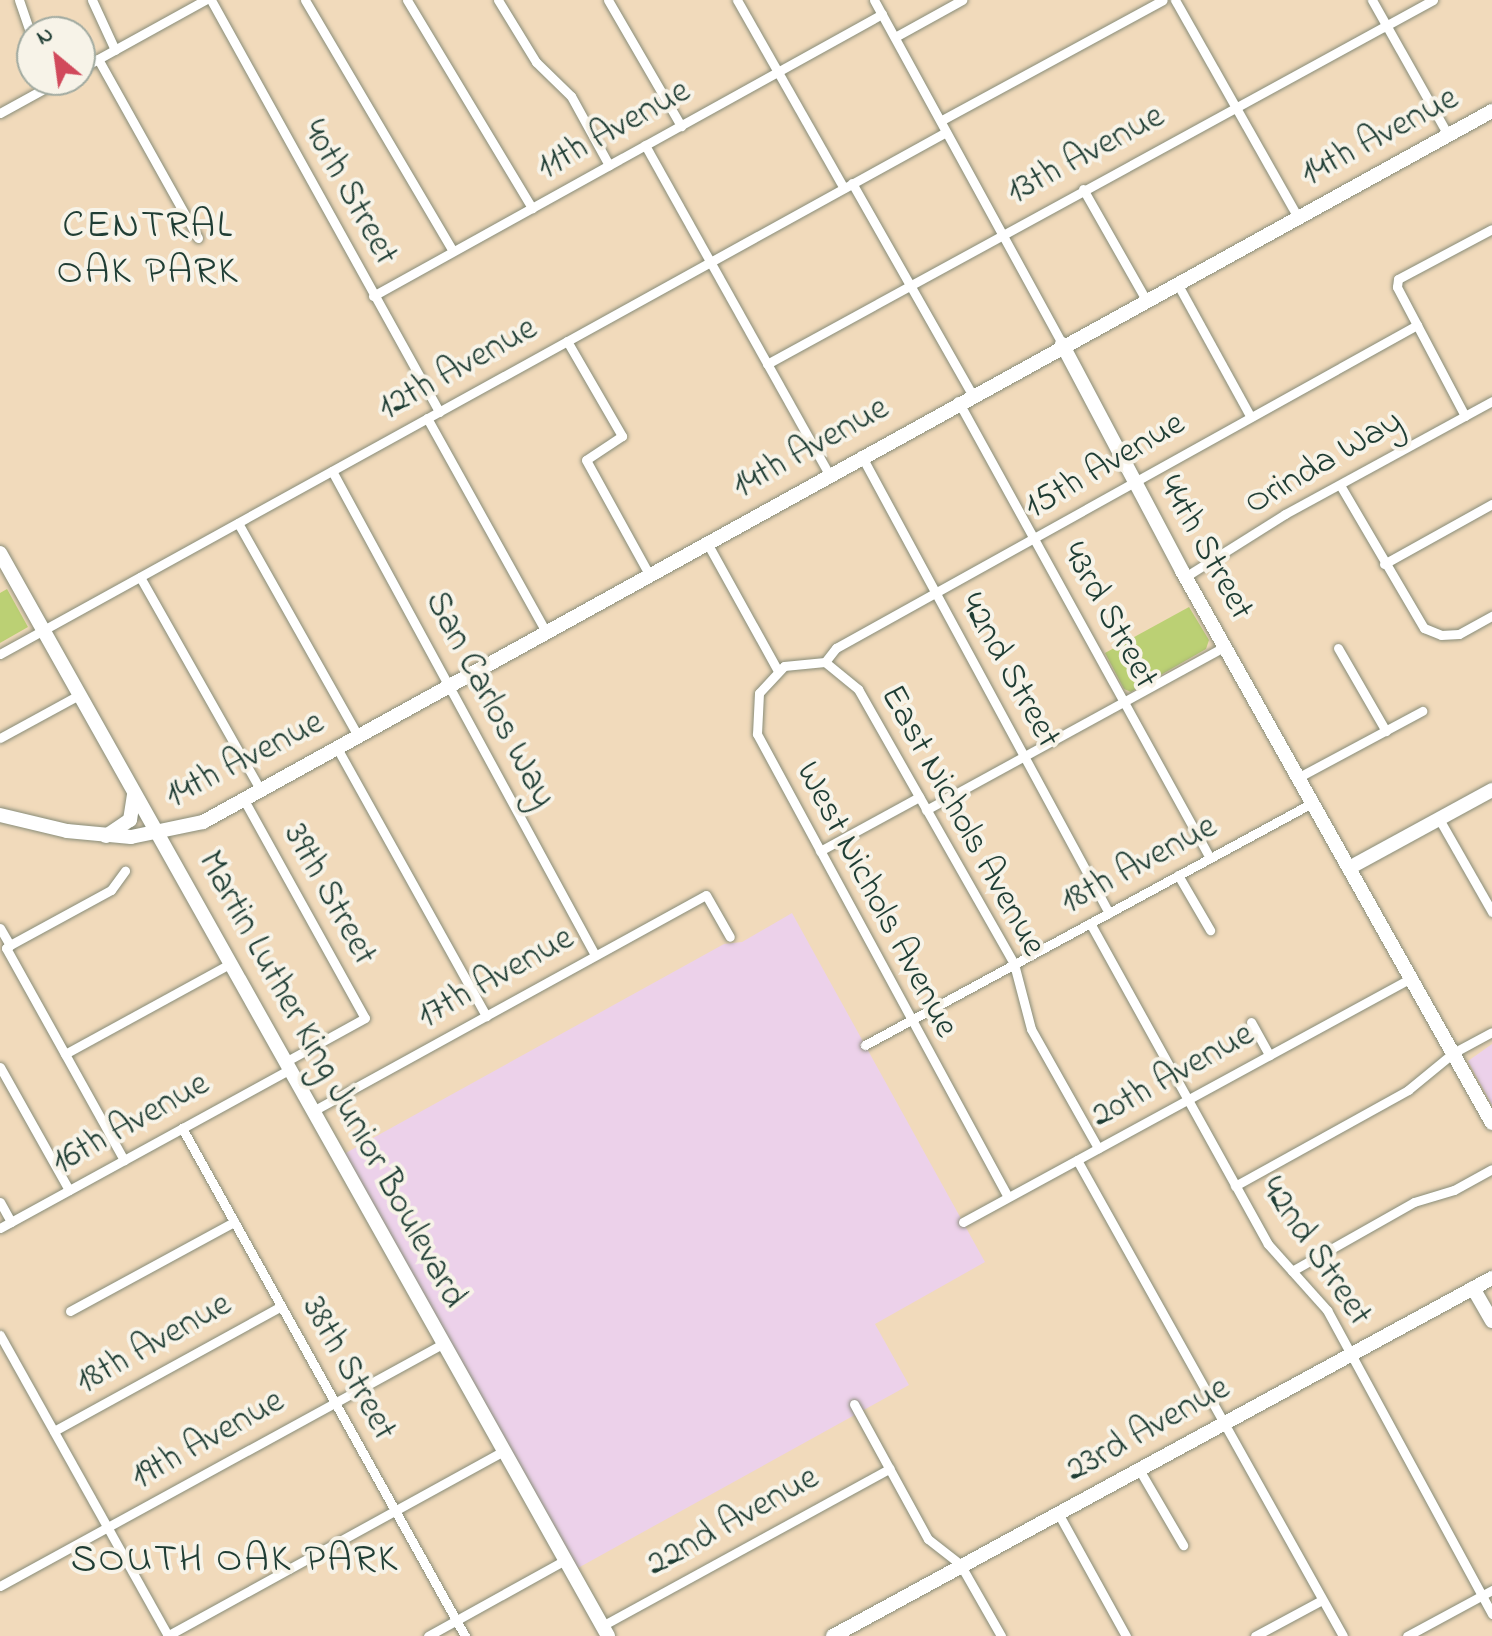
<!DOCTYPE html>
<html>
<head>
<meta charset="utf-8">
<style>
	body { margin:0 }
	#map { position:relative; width:1492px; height:1636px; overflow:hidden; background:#f1dabb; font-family:"Indie Flower",sans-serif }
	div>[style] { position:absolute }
	.built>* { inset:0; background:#ecd1ea }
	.green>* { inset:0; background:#bbd074 }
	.roads { filter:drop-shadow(0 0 2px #888c78) drop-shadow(0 0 2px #888c78) }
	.street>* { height:9px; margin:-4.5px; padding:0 4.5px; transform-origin:4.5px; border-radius:4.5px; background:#fff }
	.secondary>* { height:14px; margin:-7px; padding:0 7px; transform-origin:7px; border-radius:7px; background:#fff }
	span { translate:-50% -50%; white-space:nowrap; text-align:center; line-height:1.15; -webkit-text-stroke:8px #f7f3e8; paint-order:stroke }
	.street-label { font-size:36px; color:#1f3d34 }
	.quarter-label { font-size:40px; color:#1f3d34; letter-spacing:2px }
	.north { position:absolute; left:16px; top:16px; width:80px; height:80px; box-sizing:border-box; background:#f7f3e8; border:2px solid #a1aaa0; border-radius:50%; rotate:331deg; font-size:22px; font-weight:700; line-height:32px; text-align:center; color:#1f3d34 }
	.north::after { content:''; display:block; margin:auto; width:28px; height:36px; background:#d1495b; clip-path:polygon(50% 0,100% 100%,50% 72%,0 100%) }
</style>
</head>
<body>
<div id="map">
	<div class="built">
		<i style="clip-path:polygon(792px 913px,985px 1262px,875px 1324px,909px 1385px,578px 1568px,344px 1154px,724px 944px,742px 942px)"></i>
		<i style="clip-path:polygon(1492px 1044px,1492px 1105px,1468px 1061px)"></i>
	</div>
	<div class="green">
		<i style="clip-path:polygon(7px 589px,28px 627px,0 643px,0 593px)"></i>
		<i style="clip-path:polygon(1189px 607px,1209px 640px,1206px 649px,1131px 692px,1124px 689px,1105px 653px)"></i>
	</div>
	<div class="roads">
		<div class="street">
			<i style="left:19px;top:0;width:39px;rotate:71deg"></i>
			<i style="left:92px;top:0;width:55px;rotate:65.3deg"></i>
			<i style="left:211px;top:0;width:471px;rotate:61deg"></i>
			<i style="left:305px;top:0;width:291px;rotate:59.5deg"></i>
			<i style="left:407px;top:0;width:243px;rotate:59deg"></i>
			<i style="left:498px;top:0;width:73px;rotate:58.5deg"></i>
			<i style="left:536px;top:62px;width:49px;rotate:44.2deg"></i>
			<i style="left:571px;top:96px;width:79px;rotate:61.2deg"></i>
			<i style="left:608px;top:0;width:146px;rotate:59.9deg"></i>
			<i style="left:737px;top:0;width:216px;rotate:60.4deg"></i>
			<i style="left:874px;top:0;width:392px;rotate:61.3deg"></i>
			<i style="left:1175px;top:0;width:248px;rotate:60.5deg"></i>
			<i style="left:1372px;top:0;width:155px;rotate:60.6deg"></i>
			<i style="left:895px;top:37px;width:77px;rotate:-28.9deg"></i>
			<i style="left:98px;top:59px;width:205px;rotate:60.8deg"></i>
			<i style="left:80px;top:69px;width:143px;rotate:-28.9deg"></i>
			<i style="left:0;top:113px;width:68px;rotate:-28.8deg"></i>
			<i style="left:942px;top:120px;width:251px;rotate:-28.5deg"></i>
			<i style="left:645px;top:145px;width:376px;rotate:60.8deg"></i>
			<i style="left:852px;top:183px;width:243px;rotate:60.4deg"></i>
			<i style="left:1083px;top:189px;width:128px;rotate:60.4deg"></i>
			<i style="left:1177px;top:283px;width:152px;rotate:61.2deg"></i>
			<i style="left:373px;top:296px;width:582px;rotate:-28.99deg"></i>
			<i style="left:567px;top:341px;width:110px;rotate:59.9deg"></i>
			<i style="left:622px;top:436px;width:43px;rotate:146.3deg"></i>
			<i style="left:586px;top:460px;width:130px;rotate:61.1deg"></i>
			<i style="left:767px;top:364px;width:759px;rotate:-28.66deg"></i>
			<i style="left:958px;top:401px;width:522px;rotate:61.13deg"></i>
			<i style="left:1465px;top:416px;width:146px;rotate:-117.8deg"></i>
			<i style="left:1397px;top:287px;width:8px;rotate:-83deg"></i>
			<i style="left:1398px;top:279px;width:106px;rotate:-28deg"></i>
			<i style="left:427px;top:418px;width:245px;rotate:60.9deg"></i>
			<i style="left:861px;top:455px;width:521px;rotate:61.57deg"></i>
			<i style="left:332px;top:471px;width:551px;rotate:61.48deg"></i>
			<i style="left:1340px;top:485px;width:166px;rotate:59.6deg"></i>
			<i style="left:1424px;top:628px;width:18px;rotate:22deg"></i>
			<i style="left:1441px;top:635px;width:18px;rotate:-3deg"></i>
			<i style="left:1459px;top:634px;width:38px;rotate:-29deg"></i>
			<i style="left:238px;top:523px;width:244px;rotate:60.6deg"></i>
			<i style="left:706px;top:541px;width:146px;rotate:61deg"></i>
			<i style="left:1384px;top:564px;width:124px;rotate:-29.1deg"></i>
			<i style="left:140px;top:577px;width:246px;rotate:60.5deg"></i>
			<i style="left:1185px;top:577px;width:118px;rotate:-32.2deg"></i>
			<i style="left:1285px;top:514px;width:236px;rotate:-28.6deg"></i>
			<i style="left:1338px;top:648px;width:96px;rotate:60deg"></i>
			<i style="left:0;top:654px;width:1078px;rotate:-28.89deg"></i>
			<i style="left:825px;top:662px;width:18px;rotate:-52deg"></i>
			<i style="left:836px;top:648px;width:665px;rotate:-29.07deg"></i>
			<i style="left:0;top:738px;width:90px;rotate:-28.6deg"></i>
			<i style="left:337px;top:748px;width:307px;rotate:60.9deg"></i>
			<i style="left:1299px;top:777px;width:140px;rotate:-28.2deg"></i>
			<i style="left:244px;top:800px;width:249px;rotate:61deg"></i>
			<i style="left:365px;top:1018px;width:91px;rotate:151.2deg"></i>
			<i style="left:926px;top:810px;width:341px;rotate:-28.7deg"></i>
			<i style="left:1439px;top:819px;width:107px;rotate:60.3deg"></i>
			<i style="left:820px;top:851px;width:113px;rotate:-28.6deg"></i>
			<i style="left:1178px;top:875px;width:64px;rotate:59.8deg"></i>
			<i style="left:1090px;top:923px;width:367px;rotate:61deg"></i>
			<i style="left:1268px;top:1244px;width:89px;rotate:48.2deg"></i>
			<i style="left:1327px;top:1310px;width:346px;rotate:61.5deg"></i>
			<i style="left:0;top:928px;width:20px;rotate:60deg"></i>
			<i style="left:10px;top:945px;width:5px;rotate:143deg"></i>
			<i style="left:6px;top:948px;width:243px;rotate:60.9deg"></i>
			<i style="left:10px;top:945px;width:115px;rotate:-28.6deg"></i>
			<i style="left:111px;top:890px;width:24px;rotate:-54deg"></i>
			<i style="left:1251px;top:1022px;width:38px;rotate:61deg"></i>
			<i style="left:865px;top:1045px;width:508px;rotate:-28.43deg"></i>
			<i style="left:65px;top:1054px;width:189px;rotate:-28.7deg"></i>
			<i style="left:0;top:1067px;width:141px;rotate:60.7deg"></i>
			<i style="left:313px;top:1111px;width:448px;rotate:-28.8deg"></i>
			<i style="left:706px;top:895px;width:48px;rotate:60.3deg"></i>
			<i style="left:182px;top:1128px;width:582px;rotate:60.88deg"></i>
			<i style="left:1077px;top:1160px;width:545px;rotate:60.8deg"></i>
			<i style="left:1235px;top:1186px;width:198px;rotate:-29deg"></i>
			<i style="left:1408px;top:1090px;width:58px;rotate:-39.4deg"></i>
			<i style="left:1453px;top:1053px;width:44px;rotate:-28.3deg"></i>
			<i style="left:1008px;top:1197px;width:527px;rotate:-118.46deg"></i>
			<i style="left:757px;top:734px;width:41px;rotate:-87.2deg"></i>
			<i style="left:759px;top:693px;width:37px;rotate:-47deg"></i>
			<i style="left:784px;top:666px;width:41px;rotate:-5.6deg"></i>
			<i style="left:825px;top:662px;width:43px;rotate:39.3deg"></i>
			<i style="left:858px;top:689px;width:316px;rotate:60.4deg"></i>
			<i style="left:1014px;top:964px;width:67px;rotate:75.3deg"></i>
			<i style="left:1031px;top:1029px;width:137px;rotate:60.6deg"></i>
			<i style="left:0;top:1202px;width:23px;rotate:61deg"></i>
			<i style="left:963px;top:1222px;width:510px;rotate:-28.57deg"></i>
			<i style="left:0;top:1228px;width:331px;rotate:-28.7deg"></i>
			<i style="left:1292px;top:1271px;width:140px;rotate:-29.5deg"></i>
			<i style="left:1414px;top:1202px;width:42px;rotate:-16.7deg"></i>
			<i style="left:1454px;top:1190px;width:43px;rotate:-28.9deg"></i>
			<i style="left:70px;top:1311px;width:187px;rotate:-28.5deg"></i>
			<i style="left:0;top:1335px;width:345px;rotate:60.8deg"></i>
			<i style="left:854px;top:1404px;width:154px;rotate:61.3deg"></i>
			<i style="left:928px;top:1539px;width:41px;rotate:38deg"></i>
			<i style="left:960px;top:1564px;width:83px;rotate:60.3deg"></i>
			<i style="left:54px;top:1431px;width:259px;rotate:-28.8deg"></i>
			<i style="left:1140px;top:1471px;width:86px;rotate:59.8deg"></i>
			<i style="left:1058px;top:1513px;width:141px;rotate:61.1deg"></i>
			<i style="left:0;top:1586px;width:506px;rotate:-28.69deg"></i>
			<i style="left:602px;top:1626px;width:328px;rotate:-28.7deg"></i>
			<i style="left:167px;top:1636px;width:384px;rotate:-28.8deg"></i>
			<i style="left:428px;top:1636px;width:157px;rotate:-29deg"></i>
			<i style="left:1255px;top:1636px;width:76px;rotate:-28.2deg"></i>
			<i style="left:1407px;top:1636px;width:97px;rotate:-28.4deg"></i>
		</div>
		<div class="secondary">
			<i style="left:1062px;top:344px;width:257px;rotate:62.1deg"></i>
			<i style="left:1182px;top:571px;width:633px;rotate:60.68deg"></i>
			<i style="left:0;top:553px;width:1242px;rotate:60.69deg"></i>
			<i style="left:0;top:815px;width:69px;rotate:13.4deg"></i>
			<i style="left:67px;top:831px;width:64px;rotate:5.4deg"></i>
			<i style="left:131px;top:837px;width:74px;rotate:-11.8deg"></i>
			<i style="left:203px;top:822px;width:1472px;rotate:-28.88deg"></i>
			<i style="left:106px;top:836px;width:29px;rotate:-34deg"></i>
			<i style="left:130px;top:820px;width:26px;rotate:-81deg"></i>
			<i style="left:1349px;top:868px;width:163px;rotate:-28.6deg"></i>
			<i style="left:1473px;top:1288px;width:38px;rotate:60deg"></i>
			<i style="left:833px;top:1636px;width:750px;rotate:-28.51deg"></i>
		</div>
	</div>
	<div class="street-label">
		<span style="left:614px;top:130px;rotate:-29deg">11th Avenue</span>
		<span style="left:1380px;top:137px;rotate:-28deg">14th Avenue</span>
		<span style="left:1086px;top:155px;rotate:-28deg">13th Avenue</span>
		<span style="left:349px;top:193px;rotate:61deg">40th Street</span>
		<span style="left:458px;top:369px;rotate:-29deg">12th Avenue</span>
		<span style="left:811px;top:448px;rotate:-29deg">14th Avenue</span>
		<span style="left:1324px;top:463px;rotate:-30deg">Orinda Way</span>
		<span style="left:1105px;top:466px;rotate:-30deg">15th Avenue</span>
		<span style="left:1205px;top:548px;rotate:61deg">44th Street</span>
		<span style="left:1109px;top:616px;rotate:61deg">43rd Street</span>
		<span style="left:1009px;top:671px;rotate:61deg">42nd Street</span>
		<span style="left:489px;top:700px;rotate:62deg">San Carlos Way</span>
		<span style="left:245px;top:760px;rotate:-27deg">14th Avenue</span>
		<span style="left:962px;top:821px;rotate:61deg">East Nichols Avenue</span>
		<span style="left:1139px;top:865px;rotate:-28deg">18th Avenue</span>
		<span style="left:329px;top:895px;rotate:61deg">39th Street</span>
		<span style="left:876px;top:900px;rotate:62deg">West Nichols Avenue</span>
		<span style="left:496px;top:978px;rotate:-29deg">17th Avenue</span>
		<span style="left:1173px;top:1076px;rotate:-29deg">20th Avenue</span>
		<span style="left:331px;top:1080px;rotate:61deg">Martin Luther King Junior Boulevard</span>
		<span style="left:131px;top:1124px;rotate:-29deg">16th Avenue</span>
		<span style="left:1315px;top:1252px;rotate:56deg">42nd Street</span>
		<span style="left:154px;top:1344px;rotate:-29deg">18th Avenue</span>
		<span style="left:348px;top:1369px;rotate:61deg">38th Street</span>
		<span style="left:1148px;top:1430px;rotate:-29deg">23rd Avenue</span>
		<span style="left:208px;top:1440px;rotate:-29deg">19th Avenue</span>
		<span style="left:733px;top:1522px;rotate:-29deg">22nd Avenue</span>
	</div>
	<div class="quarter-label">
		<span style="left:148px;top:250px">CENTRAL<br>OAK PARK</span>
		<span style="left:235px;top:1561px">SOUTH OAK PARK</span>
	</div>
	<div class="north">N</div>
</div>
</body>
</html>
